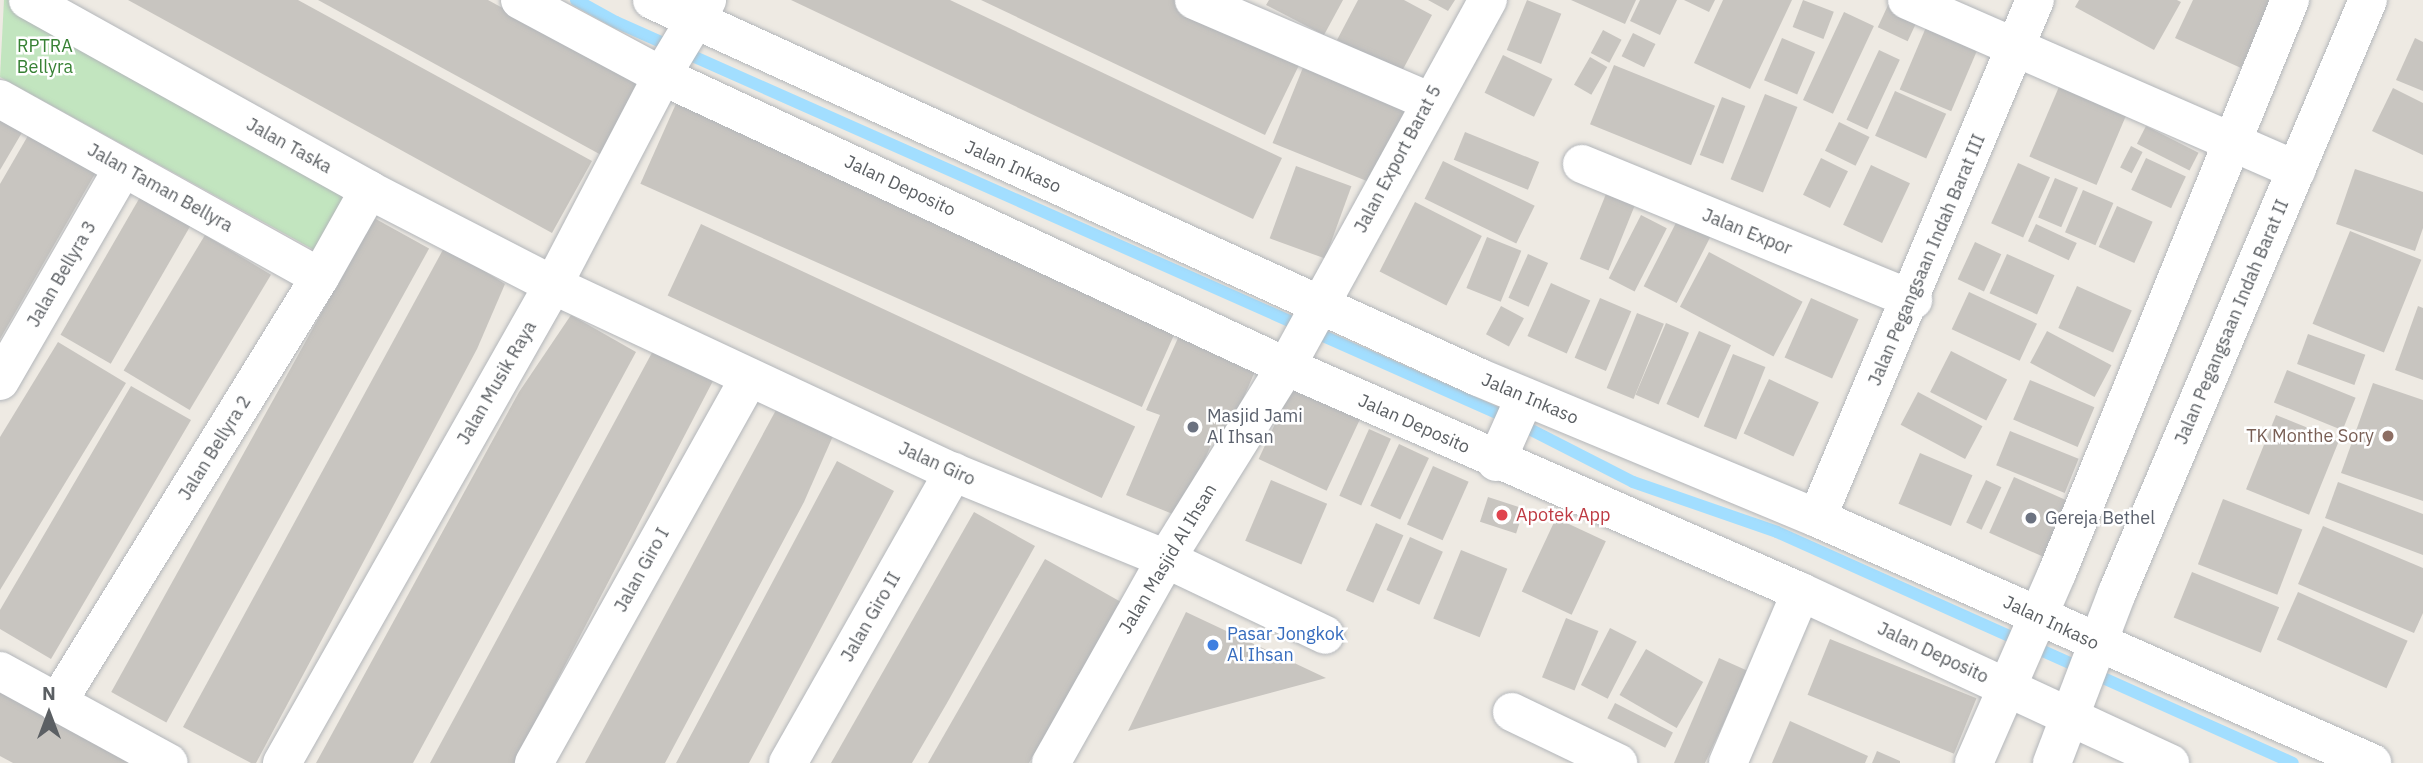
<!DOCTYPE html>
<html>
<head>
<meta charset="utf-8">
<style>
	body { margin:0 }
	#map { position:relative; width:2423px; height:763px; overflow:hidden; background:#eeeae3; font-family:"IBM Plex Sans",sans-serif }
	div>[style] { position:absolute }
	.green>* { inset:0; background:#c2e5bf }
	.stream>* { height:12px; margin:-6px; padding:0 6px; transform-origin:6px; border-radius:6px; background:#a2deff }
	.building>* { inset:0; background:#c8c5c0; transform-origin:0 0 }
	.roads { filter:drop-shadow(0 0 2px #b3b6ba) drop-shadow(0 0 2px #b3b6ba) }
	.street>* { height:38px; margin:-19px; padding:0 19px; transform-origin:19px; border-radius:19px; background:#fff }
	.secondary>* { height:38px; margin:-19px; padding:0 19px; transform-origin:19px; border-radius:19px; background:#fff }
	.dots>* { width:19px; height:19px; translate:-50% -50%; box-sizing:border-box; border:4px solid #fff; border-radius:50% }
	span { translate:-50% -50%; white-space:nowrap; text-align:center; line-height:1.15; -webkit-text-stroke:5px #fff; paint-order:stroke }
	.park-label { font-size:18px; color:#378134 }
	.street-label { font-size:18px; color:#5b5f63 }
	.worship-label { font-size:18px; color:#5b616d }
	.left { translate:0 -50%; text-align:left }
	.education-label { font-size:18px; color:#785e54 }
	.right { translate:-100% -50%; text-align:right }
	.health-label { font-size:18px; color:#be3a42 }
	.shop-label { font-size:18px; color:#366cbe }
	.north { position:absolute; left:14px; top:679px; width:70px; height:70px; -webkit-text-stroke:5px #fff; paint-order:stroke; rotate:0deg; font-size:19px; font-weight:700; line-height:28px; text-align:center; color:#5b5f63 }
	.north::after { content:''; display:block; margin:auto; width:24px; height:32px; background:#5b5f63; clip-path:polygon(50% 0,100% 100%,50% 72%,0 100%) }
</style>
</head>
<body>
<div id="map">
	<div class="green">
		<i style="clip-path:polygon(4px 0,24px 0,351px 195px,316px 251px,0 77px)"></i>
	</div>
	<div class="stream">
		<i style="left:576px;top:0;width:46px;rotate:28.8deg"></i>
		<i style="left:616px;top:22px;width:976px;rotate:23.94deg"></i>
		<i style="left:1508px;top:418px;width:140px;rotate:27.1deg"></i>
		<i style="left:1633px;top:482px;width:152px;rotate:19.1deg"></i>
		<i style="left:1777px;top:532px;width:565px;rotate:24.12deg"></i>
	</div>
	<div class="building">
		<i style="clip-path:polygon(128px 0,298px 0,592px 161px,552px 233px)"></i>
		<i style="clip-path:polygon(318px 0,488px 0,643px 85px,603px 156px)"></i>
		<i style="clip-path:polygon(791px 0,950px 0,1282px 158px,1253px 219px)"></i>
		<i style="clip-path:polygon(981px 0,1177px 0,1302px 59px,1265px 135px)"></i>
		<i style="clip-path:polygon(1269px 0,1343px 0,1324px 35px,1266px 5px)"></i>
		<i style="clip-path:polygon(1358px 0,1404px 0,1432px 15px,1401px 73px,1337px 40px)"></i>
		<i style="clip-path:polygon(1428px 0,1455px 0,1448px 11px)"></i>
		<i style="left:1527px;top:0;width:37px;height:54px;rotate:22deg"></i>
		<i style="clip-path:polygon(1571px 0,1636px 0,1625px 24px)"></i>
		<i style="clip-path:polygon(1640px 0,1677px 0,1660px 35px,1630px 21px)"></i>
		<i style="clip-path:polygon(1684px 0,1715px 0,1709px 12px)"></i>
		<i style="clip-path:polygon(1723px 0,1792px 0,1750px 89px,1694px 63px)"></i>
		<i style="left:1803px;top:0;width:33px;height:29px;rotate:21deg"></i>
		<i style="clip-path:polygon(2079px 0,2177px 0,2181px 2px,2154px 50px,2075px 7px)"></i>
		<i style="clip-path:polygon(2193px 0,2272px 0,2241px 68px,2175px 38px)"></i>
		<i style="left:1890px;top:1px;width:33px;height:29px;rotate:25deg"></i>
		<i style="left:1844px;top:12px;width:33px;height:97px;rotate:25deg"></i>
		<i style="left:1927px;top:25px;width:56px;height:70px;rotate:23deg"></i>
		<i style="left:1603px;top:30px;width:21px;height:26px;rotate:28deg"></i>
		<i style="left:1633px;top:33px;width:25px;height:26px;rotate:26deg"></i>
		<i style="left:1782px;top:38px;width:36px;height:46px;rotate:23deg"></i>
		<i style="clip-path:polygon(2415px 38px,2423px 42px,2423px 91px,2396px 80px)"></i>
		<i style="left:1879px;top:50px;width:23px;height:77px;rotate:25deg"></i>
		<i style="left:1503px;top:55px;width:55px;height:42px;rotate:26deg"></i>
		<i style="left:1590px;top:57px;width:20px;height:32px;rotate:30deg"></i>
		<i style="left:1304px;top:65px;width:113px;height:84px;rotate:22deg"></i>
		<i style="left:1614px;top:65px;width:109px;height:64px;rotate:22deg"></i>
		<i style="left:2061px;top:82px;width:73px;height:81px;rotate:23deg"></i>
		<i style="clip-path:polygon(2393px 88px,2423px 103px,2423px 155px,2372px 131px)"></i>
		<i style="left:1895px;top:91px;width:56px;height:49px;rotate:24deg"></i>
		<i style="left:1765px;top:94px;width:35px;height:92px;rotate:22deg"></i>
		<i style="left:679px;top:97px;width:549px;height:95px;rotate:24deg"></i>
		<i style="left:1722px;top:97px;width:25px;height:62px;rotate:21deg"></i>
		<i style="clip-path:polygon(0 108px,27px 124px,0 170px)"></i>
		<i style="left:1839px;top:122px;width:34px;height:32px;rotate:26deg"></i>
		<i style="left:2146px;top:126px;width:59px;height:20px;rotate:27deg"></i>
		<i style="clip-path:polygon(33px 127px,100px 165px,0 339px,0 184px)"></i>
		<i style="left:1465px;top:132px;width:80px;height:30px;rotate:22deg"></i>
		<i style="left:2131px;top:146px;width:13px;height:24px;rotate:27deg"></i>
		<i style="left:1821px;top:158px;width:30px;height:41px;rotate:26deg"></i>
		<i style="left:2146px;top:158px;width:44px;height:35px;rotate:25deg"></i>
		<i style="left:1443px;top:161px;width:102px;height:42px;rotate:26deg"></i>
		<i style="left:2018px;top:163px;width:35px;height:66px;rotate:24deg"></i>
		<i style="left:1871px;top:165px;width:43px;height:66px;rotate:25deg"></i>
		<i style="left:1296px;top:166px;width:59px;height:77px;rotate:20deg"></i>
		<i style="clip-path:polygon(2355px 169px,2423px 192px,2423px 228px,2415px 251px,2336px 224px)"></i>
		<i style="left:2055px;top:178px;width:25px;height:43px;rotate:23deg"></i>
		<i style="left:147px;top:185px;width:58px;height:173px;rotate:30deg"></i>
		<i style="left:2083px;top:190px;width:33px;height:46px;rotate:23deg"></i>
		<i style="left:1606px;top:194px;width:31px;height:70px;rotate:22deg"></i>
		<i style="left:1415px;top:202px;width:75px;height:78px;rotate:27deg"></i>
		<i style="left:2117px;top:206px;width:39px;height:45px;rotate:24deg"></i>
		<i style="left:1641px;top:215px;width:29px;height:71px;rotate:27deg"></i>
		<i style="left:1680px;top:215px;width:37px;height:80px;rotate:27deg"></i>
		<i style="left:374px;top:218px;width:63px;height:542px;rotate:29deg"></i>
		<i style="left:701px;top:224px;width:479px;height:79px;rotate:25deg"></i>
		<i style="left:2036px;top:224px;width:45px;height:19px;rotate:25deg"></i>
		<i style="left:2350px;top:231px;width:77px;height:100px;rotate:22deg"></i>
		<i style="left:205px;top:235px;width:77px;height:158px;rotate:31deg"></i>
		<i style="left:1487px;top:237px;width:37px;height:55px;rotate:22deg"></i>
		<i style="left:1975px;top:242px;width:29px;height:41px;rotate:25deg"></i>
		<i style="clip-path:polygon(445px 246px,505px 284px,477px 349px,256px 763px,251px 763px,183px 727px)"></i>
		<i style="left:1709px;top:252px;width:106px;height:62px;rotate:28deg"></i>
		<i style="left:1528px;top:254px;width:22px;height:48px;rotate:24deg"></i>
		<i style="left:2007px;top:254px;width:52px;height:43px;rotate:24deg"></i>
		<i style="left:1551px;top:283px;width:43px;height:58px;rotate:24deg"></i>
		<i style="left:2077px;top:286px;width:60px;height:46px;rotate:24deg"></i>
		<i style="left:1969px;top:292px;width:75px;height:41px;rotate:25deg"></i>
		<i style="left:1600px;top:298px;width:34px;height:65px;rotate:23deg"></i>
		<i style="left:1811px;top:298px;width:52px;height:65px;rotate:24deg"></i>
		<i style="left:1501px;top:306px;width:26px;height:32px;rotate:28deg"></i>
		<i style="clip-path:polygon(2418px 306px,2423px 308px,2423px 380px,2395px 370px)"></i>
		<i style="left:1637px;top:313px;width:29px;height:81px;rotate:22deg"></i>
		<i style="clip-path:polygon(571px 315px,636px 352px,413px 763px,316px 763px,519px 392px)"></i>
		<i style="left:1666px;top:323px;width:25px;height:78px;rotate:23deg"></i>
		<i style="clip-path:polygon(1182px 329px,1259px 362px,1224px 443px,1214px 438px,1180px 517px,1126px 495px,1160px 415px,1146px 410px)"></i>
		<i style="left:1699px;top:331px;width:35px;height:80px;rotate:24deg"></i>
		<i style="left:2047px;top:331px;width:73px;height:36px;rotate:28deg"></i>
		<i style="left:2308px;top:334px;width:61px;height:32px;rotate:20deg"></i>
		<i style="clip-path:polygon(58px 342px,126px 383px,0 590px,0 437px)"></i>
		<i style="clip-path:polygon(654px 349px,714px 379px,514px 763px,430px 763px)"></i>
		<i style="left:1951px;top:351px;width:63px;height:46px;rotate:27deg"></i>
		<i style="left:1733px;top:354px;width:35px;height:78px;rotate:22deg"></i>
		<i style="left:2287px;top:370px;width:74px;height:35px;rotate:22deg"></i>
		<i style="left:1769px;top:379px;width:55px;height:60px;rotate:25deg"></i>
		<i style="left:2030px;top:380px;width:70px;height:43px;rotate:23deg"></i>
		<i style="left:1295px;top:381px;width:75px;height:86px;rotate:25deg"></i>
		<i style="clip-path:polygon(2373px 383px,2423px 400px,2423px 501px,2341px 473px)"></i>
		<i style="clip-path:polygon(131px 386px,191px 420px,51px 659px,0 629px,0 610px)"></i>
		<i style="left:1918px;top:392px;width:73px;height:37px;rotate:28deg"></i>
		<i style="clip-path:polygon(776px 410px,833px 436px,804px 502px,665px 763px,585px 763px)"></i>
		<i style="left:2276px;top:415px;width:68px;height:80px;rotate:22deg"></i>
		<i style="left:1369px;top:429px;width:24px;height:73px;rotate:24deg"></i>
		<i style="left:2010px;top:431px;width:74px;height:37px;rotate:22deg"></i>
		<i style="left:1399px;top:444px;width:33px;height:68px;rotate:25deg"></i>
		<i style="left:1920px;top:453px;width:57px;height:55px;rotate:23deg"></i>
		<i style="clip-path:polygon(837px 461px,894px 491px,786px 694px,749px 763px,676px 763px)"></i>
		<i style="left:1433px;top:466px;width:39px;height:64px;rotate:24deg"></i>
		<i style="left:2014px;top:477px;width:66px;height:61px;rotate:24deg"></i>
		<i style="left:1271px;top:480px;width:61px;height:66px;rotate:23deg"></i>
		<i style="left:1986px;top:480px;width:17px;height:47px;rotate:25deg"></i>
		<i style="clip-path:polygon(2338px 482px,2423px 514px,2423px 555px,2325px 518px)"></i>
		<i style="left:1488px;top:497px;width:38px;height:26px;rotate:18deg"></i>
		<i style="left:2223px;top:499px;width:85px;height:70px;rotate:21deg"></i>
		<i style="clip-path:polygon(974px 512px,1035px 546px,947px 703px,912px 763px,831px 763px)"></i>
		<i style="left:1556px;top:518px;width:55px;height:81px;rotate:25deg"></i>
		<i style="left:1376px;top:523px;width:30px;height:74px;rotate:24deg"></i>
		<i style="clip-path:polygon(2323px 526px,2423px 568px,2423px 613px,2414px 633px,2298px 584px)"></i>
		<i style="left:1410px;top:537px;width:36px;height:58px;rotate:24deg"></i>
		<i style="left:1461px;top:550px;width:50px;height:74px;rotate:22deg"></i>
		<i style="clip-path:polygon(1045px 559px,1121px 602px,1029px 763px,928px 763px)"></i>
		<i style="left:2192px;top:572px;width:94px;height:49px;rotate:22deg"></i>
		<i style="left:2298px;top:592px;width:120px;height:52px;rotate:24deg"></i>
		<i style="clip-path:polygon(1186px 612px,1326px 678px,1128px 731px)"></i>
		<i style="left:1566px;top:618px;width:35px;height:64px;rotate:22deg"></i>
		<i style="left:1610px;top:628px;width:30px;height:64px;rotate:27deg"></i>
		<i style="left:1830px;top:639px;width:158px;height:60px;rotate:22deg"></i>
		<i style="left:1646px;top:649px;width:66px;height:53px;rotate:30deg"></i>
		<i style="clip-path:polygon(1719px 658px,1748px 671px,1705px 763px,1674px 763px)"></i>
		<i style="clip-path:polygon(0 675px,167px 763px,13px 763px,0 756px)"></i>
		<i style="left:1615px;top:703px;width:65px;height:17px;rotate:27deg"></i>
		<i style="clip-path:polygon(1790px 721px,1868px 756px,1865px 763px,1772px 763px)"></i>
		<i style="clip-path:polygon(1877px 751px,1900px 761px,1900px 763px,1872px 763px)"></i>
	</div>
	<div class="roads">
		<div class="street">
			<i style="left:28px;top:0;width:390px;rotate:29.1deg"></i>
			<i style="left:369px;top:190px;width:207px;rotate:27.3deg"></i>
			<i style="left:553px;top:285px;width:442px;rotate:25.1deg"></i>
			<i style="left:953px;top:472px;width:230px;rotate:22.2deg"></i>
			<i style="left:1166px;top:559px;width:176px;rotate:25.5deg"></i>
			<i style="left:1194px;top:0;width:256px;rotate:23.3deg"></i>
			<i style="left:1907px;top:0;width:425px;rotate:23.6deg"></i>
			<i style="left:0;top:99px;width:366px;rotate:29.1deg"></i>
			<i style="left:1582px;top:164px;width:358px;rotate:22.3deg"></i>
			<i style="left:0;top:381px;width:246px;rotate:-60deg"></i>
			<i style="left:1817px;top:518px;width:562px;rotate:-67.18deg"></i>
			<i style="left:0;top:671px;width:192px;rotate:28.6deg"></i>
			<i style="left:57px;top:703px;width:501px;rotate:-58.31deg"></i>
			<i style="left:320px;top:277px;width:100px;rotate:-60.6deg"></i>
			<i style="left:1512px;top:712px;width:118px;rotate:25.7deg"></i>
			<i style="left:282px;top:763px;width:549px;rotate:-60.45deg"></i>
			<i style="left:553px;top:285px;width:248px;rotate:-62.4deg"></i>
			<i style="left:668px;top:65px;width:76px;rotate:-59deg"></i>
			<i style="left:534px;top:763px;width:441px;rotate:-60.8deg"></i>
			<i style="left:788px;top:763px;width:335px;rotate:-60.4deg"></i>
			<i style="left:1051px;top:763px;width:234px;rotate:-60.6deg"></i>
			<i style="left:1166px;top:559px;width:237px;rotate:-58.1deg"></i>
			<i style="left:1291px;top:358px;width:409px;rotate:-61.2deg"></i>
			<i style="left:1728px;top:763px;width:186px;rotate:-66.9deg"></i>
			<i style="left:1974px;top:763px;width:207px;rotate:-66.4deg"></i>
			<i style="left:2057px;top:573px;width:619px;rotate:-67.87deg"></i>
			<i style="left:2052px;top:763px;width:182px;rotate:-69.1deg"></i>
			<i style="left:2117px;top:593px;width:644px;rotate:-67.06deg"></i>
		</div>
		<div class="secondary">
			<i style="left:520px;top:0;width:161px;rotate:28.2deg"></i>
			<i style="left:662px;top:76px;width:687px;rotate:24.96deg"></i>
			<i style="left:1285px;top:366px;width:563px;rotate:23.65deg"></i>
			<i style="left:1801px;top:592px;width:407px;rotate:24.9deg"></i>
			<i style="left:652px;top:0;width:908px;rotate:24.53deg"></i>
			<i style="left:1478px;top:377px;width:367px;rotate:22.6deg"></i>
			<i style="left:1817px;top:518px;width:607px;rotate:23.82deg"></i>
			<i style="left:1496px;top:462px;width:71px;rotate:-66deg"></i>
		</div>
	</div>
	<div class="dots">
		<i style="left:1193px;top:427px;background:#6b7280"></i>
		<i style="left:2388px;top:436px;background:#8d6e63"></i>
		<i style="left:1502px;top:515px;background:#e0444e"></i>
		<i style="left:2031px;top:518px;background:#6b7280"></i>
		<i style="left:1213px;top:645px;background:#3f7fe0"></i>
	</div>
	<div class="park-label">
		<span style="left:45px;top:57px">RPTRA<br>Bellyra</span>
	</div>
	<div class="street-label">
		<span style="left:289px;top:146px;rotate:29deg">Jalan Taska</span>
		<span style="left:1398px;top:159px;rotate:-62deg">Jalan Export Barat 5</span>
		<span style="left:1013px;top:167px;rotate:24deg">Jalan Inkaso</span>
		<span style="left:900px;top:186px;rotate:25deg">Jalan Deposito</span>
		<span style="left:160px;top:188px;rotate:29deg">Jalan Taman Bellyra</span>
		<span style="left:1747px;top:232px;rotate:22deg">Jalan Expor</span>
		<span style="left:1927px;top:260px;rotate:-67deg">Jalan Pegangsaan Indah Barat III</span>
		<span style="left:62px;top:274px;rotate:-60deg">Jalan Bellyra 3</span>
		<span style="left:2232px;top:322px;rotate:-67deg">Jalan Pegangsaan Indah Barat II</span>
		<span style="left:497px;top:383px;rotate:-60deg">Jalan Musik Raya</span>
		<span style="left:1530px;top:399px;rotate:23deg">Jalan Inkaso</span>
		<span style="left:1414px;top:424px;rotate:24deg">Jalan Deposito</span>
		<span style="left:215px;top:448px;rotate:-58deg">Jalan Bellyra 2</span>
		<span style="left:937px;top:464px;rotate:24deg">Jalan Giro</span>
		<span style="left:1168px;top:559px;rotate:-59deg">Jalan Masjid Al Ihsan</span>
		<span style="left:642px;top:570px;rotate:-61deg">Jalan Giro I</span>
		<span style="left:871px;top:617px;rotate:-60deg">Jalan Giro II</span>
		<span style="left:2051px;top:623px;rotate:25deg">Jalan Inkaso</span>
		<span style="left:1933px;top:653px;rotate:25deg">Jalan Deposito</span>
	</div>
	<div class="worship-label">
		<span class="left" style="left:1207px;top:427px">Masjid Jami<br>Al Ihsan</span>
		<span class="left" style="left:2045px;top:518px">Gereja Bethel</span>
	</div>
	<div class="education-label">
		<span class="right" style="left:2374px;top:436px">TK Monthe Sory</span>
	</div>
	<div class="health-label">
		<span class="left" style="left:1516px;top:515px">Apotek App</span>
	</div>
	<div class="shop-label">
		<span class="left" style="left:1227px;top:645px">Pasar Jongkok<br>Al Ihsan</span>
	</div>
	<div class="north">N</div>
</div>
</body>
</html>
